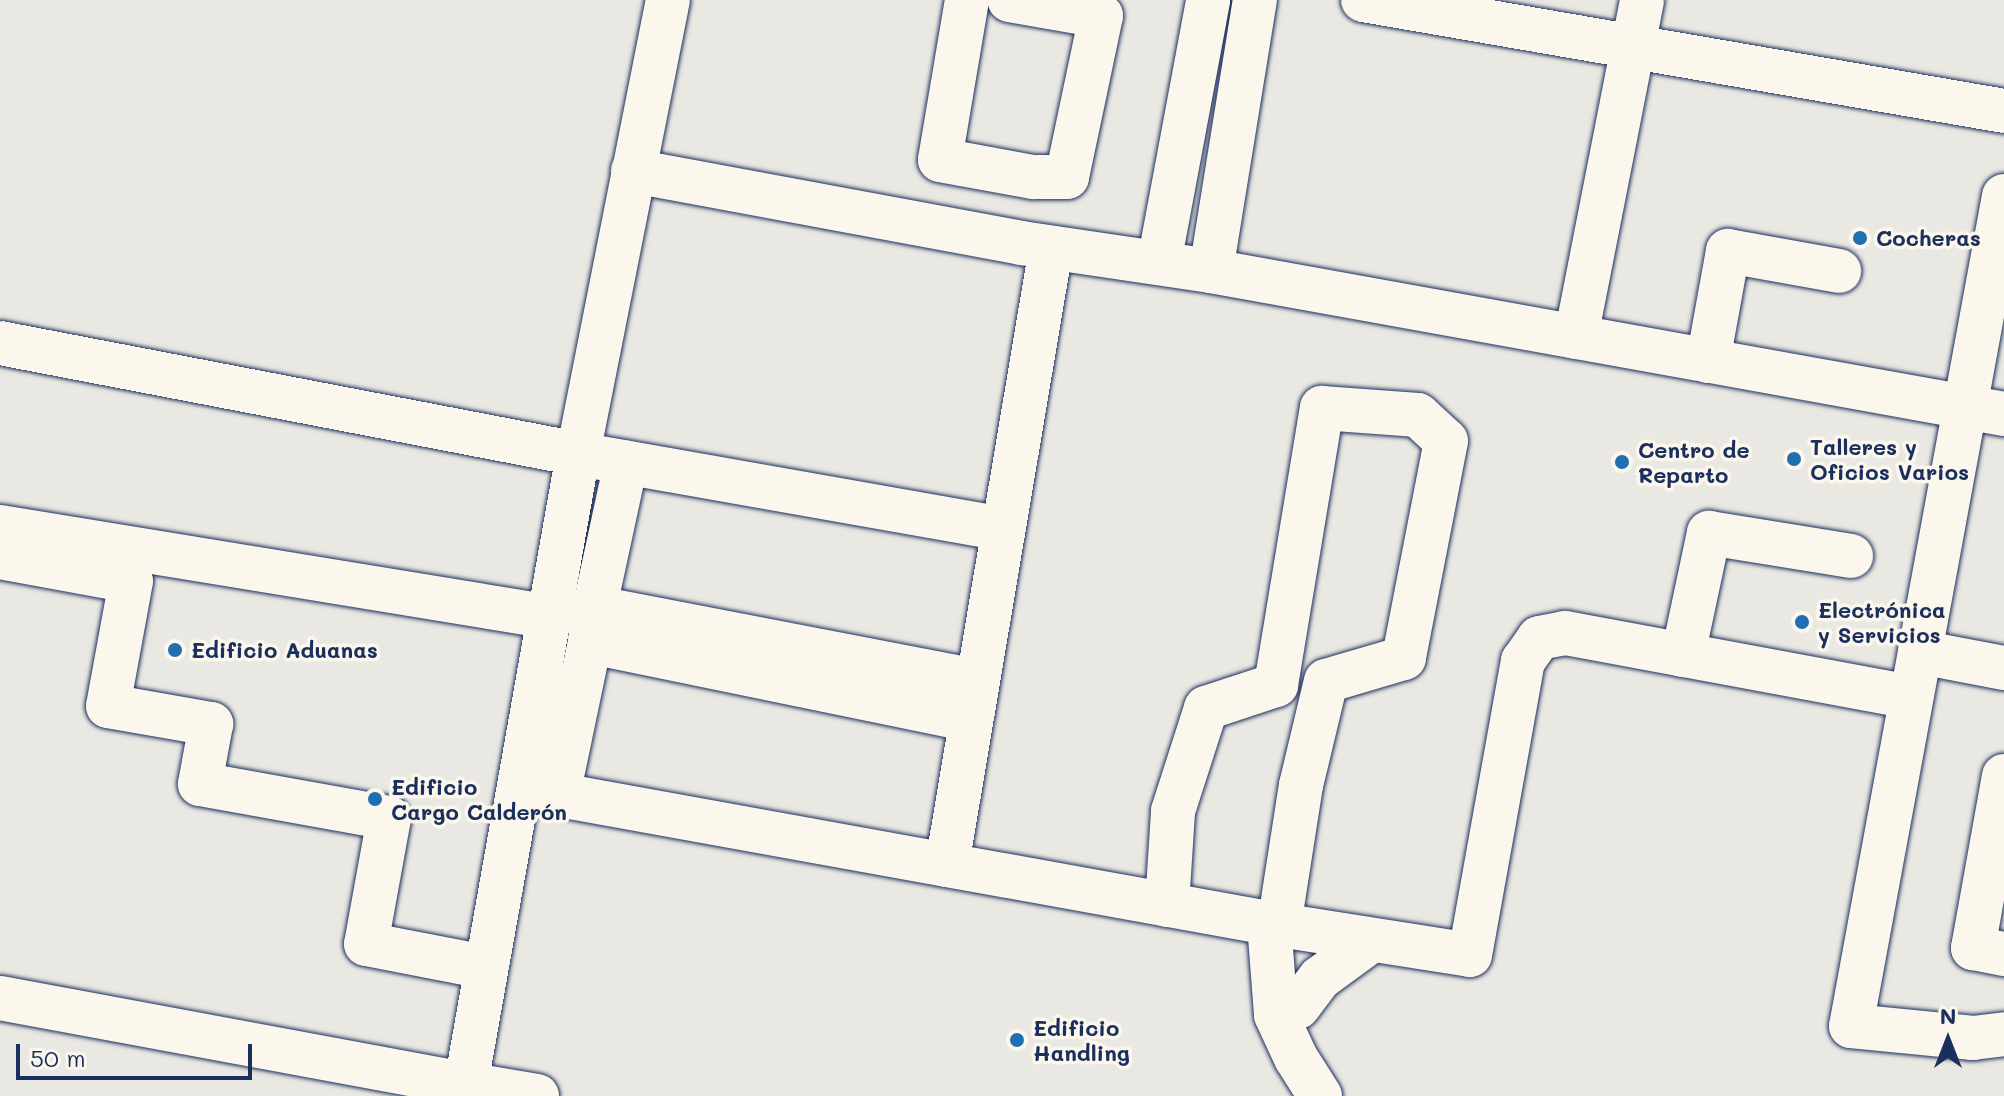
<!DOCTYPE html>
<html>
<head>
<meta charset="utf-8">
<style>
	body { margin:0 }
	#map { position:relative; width:2004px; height:1096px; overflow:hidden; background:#fbf7ec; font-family:Mali,sans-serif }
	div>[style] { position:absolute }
	.built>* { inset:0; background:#eae8e2; transform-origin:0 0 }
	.roads { filter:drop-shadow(0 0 2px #1b2f5e) drop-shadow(0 0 2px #1b2f5e) }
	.minor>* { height:44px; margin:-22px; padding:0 22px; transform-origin:22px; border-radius:22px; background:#fbf7ec }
	.dots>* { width:22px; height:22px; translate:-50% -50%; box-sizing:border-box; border:4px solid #fbf7ec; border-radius:50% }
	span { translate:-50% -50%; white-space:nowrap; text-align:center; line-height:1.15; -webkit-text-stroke:7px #fbf7ec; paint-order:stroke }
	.poi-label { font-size:22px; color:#1b2f5e; font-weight:700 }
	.left { translate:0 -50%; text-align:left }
	.north { position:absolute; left:1908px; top:1000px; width:80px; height:80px; -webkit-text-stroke:6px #fbf7ec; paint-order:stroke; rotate:0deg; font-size:22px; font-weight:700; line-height:32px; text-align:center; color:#1b2f5e }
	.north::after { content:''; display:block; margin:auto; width:28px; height:36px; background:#1b2f5e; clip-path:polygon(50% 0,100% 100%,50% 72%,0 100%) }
	.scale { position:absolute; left:16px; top:1044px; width:236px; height:36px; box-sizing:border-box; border:4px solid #1b2f5e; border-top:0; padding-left:10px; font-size:24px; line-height:28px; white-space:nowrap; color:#1b2f5e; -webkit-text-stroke:6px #fbf7ec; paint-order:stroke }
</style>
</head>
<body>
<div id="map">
	<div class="built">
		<i style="left:0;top:0;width:2004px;height:1096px"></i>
	</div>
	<div class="roads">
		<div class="minor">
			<i style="left:967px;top:0;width:162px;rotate:99.6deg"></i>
			<i style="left:940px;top:160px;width:95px;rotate:10.4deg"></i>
			<i style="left:1033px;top:177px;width:34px"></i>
			<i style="left:1067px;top:177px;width:165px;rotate:-78.1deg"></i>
			<i style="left:1101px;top:16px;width:93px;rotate:-170.1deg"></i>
			<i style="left:1363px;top:0;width:651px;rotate:9.82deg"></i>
			<i style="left:633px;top:171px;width:395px;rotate:10.5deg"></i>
			<i style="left:1021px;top:243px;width:192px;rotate:8.4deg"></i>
			<i style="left:1211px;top:271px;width:806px;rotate:10.22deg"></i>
			<i style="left:2004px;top:196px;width:844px;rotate:100.44deg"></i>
			<i style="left:1851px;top:1026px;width:123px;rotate:5.6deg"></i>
			<i style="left:1973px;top:1038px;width:31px;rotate:-7deg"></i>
			<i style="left:1159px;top:263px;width:268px;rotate:-79.4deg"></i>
			<i style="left:1211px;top:271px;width:275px;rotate:-80.8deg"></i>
			<i style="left:1576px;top:337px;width:343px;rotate:-78.9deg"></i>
			<i style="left:0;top:343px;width:589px;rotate:10.87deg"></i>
			<i style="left:578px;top:454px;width:431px;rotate:10deg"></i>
			<i style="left:1708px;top:361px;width:112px;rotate:-79.7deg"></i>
			<i style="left:1728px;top:251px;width:113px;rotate:10.2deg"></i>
			<i style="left:0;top:527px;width:558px;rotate:9.28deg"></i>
			<i style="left:0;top:557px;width:133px;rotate:10.4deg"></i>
			<i style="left:131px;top:581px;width:127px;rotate:100.4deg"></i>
			<i style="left:108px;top:706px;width:105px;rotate:9.9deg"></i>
			<i style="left:211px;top:724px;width:61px;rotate:100.4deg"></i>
			<i style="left:200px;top:784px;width:192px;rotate:10.2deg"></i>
			<i style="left:389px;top:818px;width:128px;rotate:100.3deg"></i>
			<i style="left:366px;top:944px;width:122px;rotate:10.9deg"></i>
			<i style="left:592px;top:620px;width:161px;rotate:-77.8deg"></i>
			<i style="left:1920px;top:652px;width:86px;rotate:10.8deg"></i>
			<i style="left:1683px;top:655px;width:125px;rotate:-78deg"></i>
			<i style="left:1709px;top:533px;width:144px;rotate:9.2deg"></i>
			<i style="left:971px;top:720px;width:389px;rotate:-168.4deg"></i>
			<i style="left:590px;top:642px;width:22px;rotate:-85deg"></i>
			<i style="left:592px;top:620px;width:16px;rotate:-45deg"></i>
			<i style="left:603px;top:609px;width:381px;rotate:10.9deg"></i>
			<i style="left:2004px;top:776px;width:175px;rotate:100.2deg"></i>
			<i style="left:1973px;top:948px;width:32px;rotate:11deg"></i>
			<i style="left:521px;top:788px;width:770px;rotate:10.24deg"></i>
			<i style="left:1279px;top:925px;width:193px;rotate:8.9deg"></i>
			<i style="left:1470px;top:955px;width:299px;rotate:-79.8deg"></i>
			<i style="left:1523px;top:661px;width:28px;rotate:-55deg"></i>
			<i style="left:1539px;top:638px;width:26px;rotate:-11deg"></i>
			<i style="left:1565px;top:633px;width:352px;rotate:10.5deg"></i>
			<i style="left:558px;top:795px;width:156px;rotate:-78.2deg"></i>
			<i style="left:947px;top:865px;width:626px;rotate:-80.43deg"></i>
			<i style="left:1167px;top:905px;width:94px;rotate:-86.3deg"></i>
			<i style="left:1173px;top:811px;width:108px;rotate:-72.2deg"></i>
			<i style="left:1206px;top:708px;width:74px;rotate:-18.2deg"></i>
			<i style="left:1276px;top:685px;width:281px;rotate:-80.6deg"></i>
			<i style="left:1322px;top:408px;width:96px;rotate:4.2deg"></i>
			<i style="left:1418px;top:415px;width:38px;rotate:43deg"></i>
			<i style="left:1446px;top:441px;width:221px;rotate:101deg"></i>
			<i style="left:1404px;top:658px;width:81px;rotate:163.6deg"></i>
			<i style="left:1326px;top:681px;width:107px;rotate:103.5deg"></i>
			<i style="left:1301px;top:785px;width:142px;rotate:98.9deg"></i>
			<i style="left:1269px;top:923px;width:92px;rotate:85.6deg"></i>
			<i style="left:1276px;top:1015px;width:47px;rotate:65.1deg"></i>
			<i style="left:1296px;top:1058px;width:45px;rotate:57.7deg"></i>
			<i style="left:0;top:998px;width:474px;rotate:10.5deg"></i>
			<i style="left:1298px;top:1007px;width:36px;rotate:-53deg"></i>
			<i style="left:1320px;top:978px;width:64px;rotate:-36.2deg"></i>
			<i style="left:537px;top:1096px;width:72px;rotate:-170.4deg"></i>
			<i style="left:466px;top:1084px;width:640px;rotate:-79.92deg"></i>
			<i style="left:578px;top:454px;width:463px;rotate:-78.8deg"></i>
		</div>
	</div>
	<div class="dots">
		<i style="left:1860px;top:238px;background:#1f6fb2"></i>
		<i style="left:1794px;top:459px;background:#1f6fb2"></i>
		<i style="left:1622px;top:462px;background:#1f6fb2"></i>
		<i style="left:1802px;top:622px;background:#1f6fb2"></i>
		<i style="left:175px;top:650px;background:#1f6fb2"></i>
		<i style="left:375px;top:799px;background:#1f6fb2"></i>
		<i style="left:1017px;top:1040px;background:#1f6fb2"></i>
	</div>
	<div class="poi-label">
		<span class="left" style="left:1876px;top:238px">Cocheras</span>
		<span class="left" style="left:1810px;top:459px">Talleres y<br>Oficios Varios</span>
		<span class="left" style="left:1638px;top:462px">Centro de<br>Reparto</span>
		<span class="left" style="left:1818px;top:622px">Electrónica<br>y Servicios</span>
		<span class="left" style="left:191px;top:650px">Edificio Aduanas</span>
		<span class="left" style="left:391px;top:799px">Edificio<br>Cargo Calderón</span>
		<span class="left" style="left:1033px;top:1040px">Edificio<br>Handling</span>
	</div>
	<div class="north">N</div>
	<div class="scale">50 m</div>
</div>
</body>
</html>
